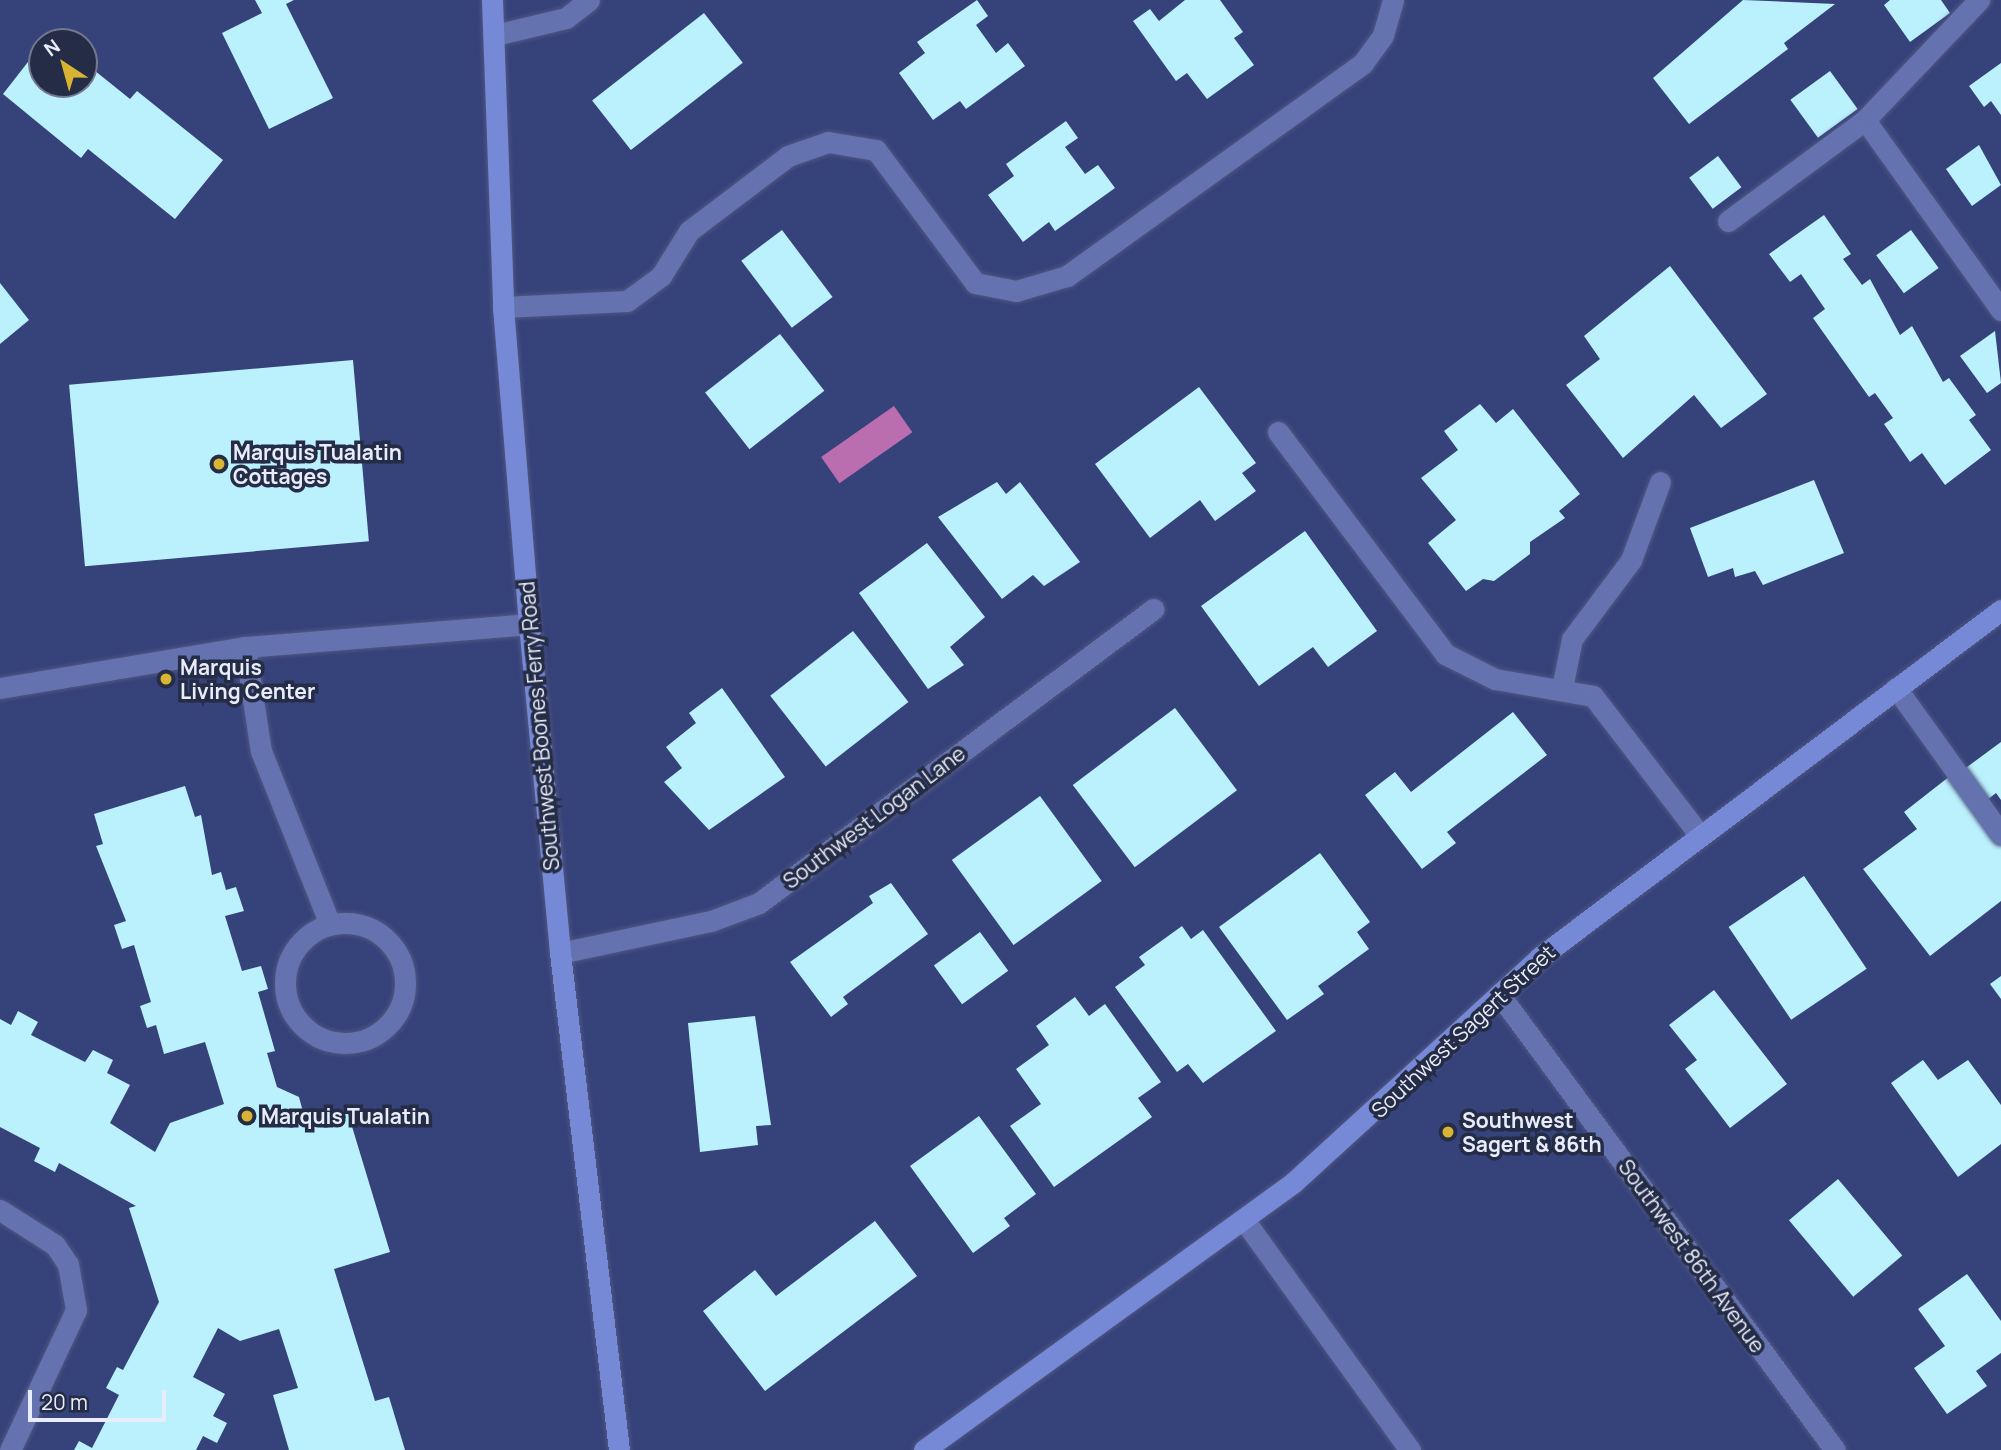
<!DOCTYPE html>
<html>
<head>
<meta charset="utf-8">
<style>
	body { margin:0 }
	#map { position:relative; width:2001px; height:1450px; overflow:hidden; background:#36427a; font-family:Manrope,sans-serif }
	div>[style] { position:absolute }
	.water>* { inset:0; background:#ba6daf; transform-origin:0 0 }
	.building>* { inset:0; background:#bbf1fd; transform-origin:0 0 }
	.roads { filter:drop-shadow(0 0 2px #4f5782) drop-shadow(0 0 2px #4f5782) }
	.minor>* { height:21px; margin:-10.5px; padding:0 10.5px; transform-origin:10.5px; border-radius:10.5px; background:#6473b0 }
	.minor>.ring { margin:-10.5px; padding:0; box-sizing:content-box; background:none; border:21px solid #6473b0; border-radius:50% }
	.major>* { height:21px; margin:-10.5px; padding:0 10.5px; transform-origin:10.5px; border-radius:10.5px; background:#7689d7 }
	.dots>* { width:19px; height:19px; translate:-50% -50%; box-sizing:border-box; border:4px solid #252c46; border-radius:50% }
	span { translate:-50% -50%; white-space:nowrap; text-align:center; line-height:1.15; -webkit-text-stroke:7px #252c46; paint-order:stroke }
	.poi-label { font-size:21px; color:#e9edfb; font-weight:700 }
	.left { translate:0 -50%; text-align:left }
	.street-label { font-size:21px; color:#e9edfb }
	.north { position:absolute; left:28px; top:28px; width:70px; height:70px; box-sizing:border-box; background:#252c46; border:2px solid #73798e; border-radius:50%; rotate:324deg; font-size:19px; font-weight:700; line-height:28px; text-align:center; color:#e9edfb }
	.north::after { content:''; display:block; margin:auto; width:24px; height:32px; background:#d8b434; clip-path:polygon(50% 0,100% 100%,50% 72%,0 100%) }
	.scale { position:absolute; left:28px; top:1390px; width:138px; height:32px; box-sizing:border-box; border:4px solid #e9edfb; border-top:0; padding-left:9px; font-size:21px; line-height:24px; white-space:nowrap; color:#e9edfb; -webkit-text-stroke:5px #252c46; paint-order:stroke }
</style>
</head>
<body>
<div id="map">
	<div class="water">
		<i style="left:894px;top:406px;width:32px;height:89px;rotate:55deg"></i>
	</div>
	<div class="building">
		<i style="clip-path:polygon(255px 0,294px 0,286px 4px,333px 98px,269px 129px,222px 33px,262px 13px)"></i>
		<i style="clip-path:polygon(977px 0,988px 16px,976px 25px,996px 53px,1008px 43px,1025px 66px,966px 109px,960px 101px,933px 120px,899px 73px,925px 53px,917px 42px)"></i>
		<i style="clip-path:polygon(1185px 0,1220px 0,1243px 32px,1234px 38px,1254px 65px,1207px 99px,1187px 73px,1176px 81px,1133px 21px,1150px 9px,1159px 21px)"></i>
		<i style="clip-path:polygon(1743px 0,1835px 4px,1784px 43px,1788px 49px,1689px 124px,1653px 78px)"></i>
		<i style="clip-path:polygon(1890px 0,1941px 0,1950px 13px,1910px 42px,1884px 5px)"></i>
		<i style="left:704px;top:13px;width:63px;height:142px;rotate:52deg"></i>
		<i style="clip-path:polygon(42px 44px,42px 84px,84px 84px,84px 62px,130px 99px,137px 91px,223px 160px,175px 219px,88px 149px,81px 158px,3px 94px)"></i>
		<i style="clip-path:polygon(2001px 63px,2001px 115px,1991px 101px,1984px 107px,1969px 86px)"></i>
		<i style="left:1830px;top:71px;width:47px;height:49px;rotate:54deg"></i>
		<i style="clip-path:polygon(1066px 121px,1078px 138px,1065px 147px,1085px 174px,1098px 165px,1115px 188px,1055px 231px,1049px 222px,1023px 242px,988px 195px,1014px 176px,1006px 164px)"></i>
		<i style="clip-path:polygon(1979px 145px,2001px 185px,1972px 206px,1946px 169px)"></i>
		<i style="left:1718px;top:156px;width:39px;height:36px;rotate:53deg"></i>
		<i style="clip-path:polygon(1824px 215px,1851px 254px,1843px 259px,1862px 285px,1870px 279px,1900px 335px,1912px 326px,1943px 382px,1949px 378px,1976px 415px,1969px 420px,1991px 450px,1945px 485px,1922px 453px,1910px 462px,1884px 424px,1893px 418px,1875px 393px,1869px 397px,1813px 318px,1825px 309px,1801px 274px,1790px 282px,1769px 254px)"></i>
		<i style="left:782px;top:230px;width:84px;height:51px;rotate:53deg"></i>
		<i style="left:1911px;top:230px;width:47px;height:43px;rotate:54deg"></i>
		<i style="clip-path:polygon(1670px 266px,1767px 394px,1721px 428px,1694px 395px,1623px 458px,1566px 385px,1600px 359px,1584px 336px)"></i>
		<i style="clip-path:polygon(0 283px,29px 320px,0 344px)"></i>
		<i style="clip-path:polygon(1995px 331px,2001px 383px,1987px 393px,1960px 356px)"></i>
		<i style="left:780px;top:334px;width:72px;height:95px;rotate:52deg"></i>
		<i style="left:353px;top:360px;width:182px;height:285px;rotate:85deg"></i>
		<i style="clip-path:polygon(1199px 387px,1256px 463px,1242px 473px,1256px 491px,1215px 521px,1200px 500px,1150px 538px,1095px 464px)"></i>
		<i style="clip-path:polygon(1480px 404px,1496px 423px,1513px 409px,1580px 494px,1559px 511px,1565px 518px,1530px 542px,1530px 554px,1494px 581px,1483px 579px,1466px 591px,1428px 543px,1456px 520px,1421px 478px,1458px 450px,1444px 431px)"></i>
		<i style="clip-path:polygon(1814px 480px,1844px 553px,1763px 585px,1755px 571px,1735px 577px,1733px 568px,1708px 577px,1690px 528px)"></i>
		<i style="clip-path:polygon(997px 482px,1006px 494px,1020px 482px,1080px 562px,1044px 586px,1033px 575px,1002px 599px,938px 517px)"></i>
		<i style="clip-path:polygon(1305px 531px,1377px 631px,1328px 667px,1313px 647px,1259px 686px,1201px 606px)"></i>
		<i style="clip-path:polygon(927px 543px,985px 617px,950px 647px,964px 665px,928px 689px,859px 593px)"></i>
		<i style="left:853px;top:631px;width:90px;height:105px;rotate:52deg"></i>
		<i style="clip-path:polygon(722px 688px,785px 777px,709px 830px,664px 782px,682px 768px,666px 747px,696px 723px,689px 713px)"></i>
		<i style="left:1175px;top:708px;width:103px;height:128px;rotate:53deg"></i>
		<i style="clip-path:polygon(1513px 712px,1547px 755px,1447px 832px,1456px 843px,1422px 869px,1365px 795px,1395px 772px,1411px 792px)"></i>
		<i style="clip-path:polygon(2001px 742px,2001px 800px,1996px 793px,1987px 800px,1963px 770px)"></i>
		<i style="clip-path:polygon(1950px 776px,2001px 842px,2001px 901px,1930px 956px,1863px 869px,1917px 829px,1904px 812px)"></i>
		<i style="clip-path:polygon(185px 786px,195px 817px,201px 815px,212px 875px,221px 872px,226px 890px,236px 887px,244px 911px,225px 916px,242px 971px,261px 966px,268px 989px,258px 992px,275px 1051px,267px 1053px,277px 1087px,299px 1097px,306px 1123px,347px 1110px,390px 1252px,334px 1269px,375px 1401px,389px 1397px,405px 1450px,289px 1450px,273px 1395px,298px 1388px,279px 1329px,240px 1341px,218px 1328px,193px 1377px,225px 1394px,213px 1416px,227px 1423px,217px 1443px,203px 1436px,196px 1450px,74px 1450px,79px 1441px,92px 1448px,119px 1395px,106px 1388px,117px 1367px,123px 1370px,159px 1302px,129px 1208px,136px 1206px,59px 1163px,55px 1172px,34px 1161px,40px 1148px,0 1127px,0 1019px,11px 1025px,18px 1011px,38px 1022px,31px 1035px,85px 1062px,93px 1050px,113px 1060px,107px 1073px,130px 1085px,110px 1123px,155px 1152px,170px 1123px,224px 1104px,205px 1042px,164px 1054px,156px 1025px,147px 1028px,140px 1006px,151px 1002px,134px 945px,122px 949px,114px 925px,126px 921px,96px 846px,103px 844px,94px 814px)"></i>
		<i style="left:1040px;top:796px;width:105px;height:109px;rotate:54deg"></i>
		<i style="clip-path:polygon(1320px 853px,1370px 922px,1357px 932px,1369px 949px,1318px 986px,1324px 994px,1287px 1020px,1219px 927px)"></i>
		<i style="left:1804px;top:876px;width:112px;height:91px;rotate:56deg"></i>
		<i style="clip-path:polygon(891px 883px,928px 934px,843px 997px,848px 1004px,831px 1017px,790px 962px,873px 903px,869px 896px)"></i>
		<i style="clip-path:polygon(1182px 926px,1191px 939px,1203px 930px,1276px 1031px,1203px 1083px,1188px 1064px,1177px 1072px,1115px 987px,1145px 965px,1139px 957px)"></i>
		<i style="left:980px;top:932px;width:48px;height:57px;rotate:54deg"></i>
		<i style="clip-path:polygon(2001px 976px,2001px 999px,1990px 984px)"></i>
		<i style="clip-path:polygon(1714px 990px,1787px 1084px,1730px 1128px,1685px 1069px,1697px 1060px,1669px 1025px)"></i>
		<i style="clip-path:polygon(1075px 997px,1089px 1016px,1105px 1004px,1161px 1082px,1138px 1098px,1152px 1117px,1054px 1187px,1010px 1126px,1041px 1104px,1016px 1069px,1049px 1045px,1036px 1026px)"></i>
		<i style="clip-path:polygon(755px 1016px,771px 1125px,756px 1126px,758px 1145px,700px 1152px,688px 1023px)"></i>
		<i style="clip-path:polygon(1923px 1060px,1938px 1080px,1968px 1060px,2001px 1105px,2001px 1144px,1958px 1177px,1891px 1083px)"></i>
		<i style="clip-path:polygon(979px 1116px,1036px 1194px,1004px 1218px,1010px 1226px,973px 1253px,910px 1166px)"></i>
		<i style="left:1838px;top:1179px;width:100px;height:64px;rotate:50deg"></i>
		<i style="clip-path:polygon(875px 1221px,917px 1276px,765px 1391px,703px 1311px,755px 1270px,776px 1296px)"></i>
		<i style="clip-path:polygon(1967px 1274px,2001px 1321px,2001px 1353px,1976px 1371px,1987px 1386px,1947px 1414px,1914px 1368px,1945px 1346px,1918px 1309px)"></i>
	</div>
	<div class="roads">
		<div class="minor">
			<i style="left:495px;top:35px;width:73px;rotate:-13.5deg"></i>
			<i style="left:566px;top:18px;width:29px;rotate:-38deg"></i>
			<i style="left:1865px;top:120px;width:234px;rotate:54.4deg"></i>
			<i style="left:1728px;top:221px;width:170px;rotate:-36.4deg"></i>
			<i style="left:1865px;top:120px;width:166px;rotate:-46.5deg"></i>
			<i style="left:503px;top:307px;width:124px;rotate:-2.8deg"></i>
			<i style="left:627px;top:301px;width:42px;rotate:-36.3deg"></i>
			<i style="left:661px;top:276px;width:53px;rotate:-58.1deg"></i>
			<i style="left:689px;top:231px;width:124px;rotate:-37.1deg"></i>
			<i style="left:788px;top:156px;width:42px;rotate:-19.3deg"></i>
			<i style="left:828px;top:142px;width:49px;rotate:9.5deg"></i>
			<i style="left:876px;top:150px;width:166px;rotate:53.3deg"></i>
			<i style="left:975px;top:283px;width:42px;rotate:11deg"></i>
			<i style="left:1016px;top:291px;width:53px;rotate:-16.4deg"></i>
			<i style="left:1067px;top:276px;width:365px;rotate:-35.7deg"></i>
			<i style="left:1363px;top:63px;width:34px;rotate:-54deg"></i>
			<i style="left:1383px;top:35px;width:36px;rotate:-74deg"></i>
			<i style="left:1278px;top:432px;width:278px;rotate:53deg"></i>
			<i style="left:1445px;top:654px;width:56px;rotate:26.6deg"></i>
			<i style="left:1495px;top:679px;width:99px;rotate:9.8deg"></i>
			<i style="left:1593px;top:696px;width:174px;rotate:52.5deg"></i>
			<i style="left:245px;top:647px;width:105px;rotate:81.3deg"></i>
			<i style="left:261px;top:751px;width:186px;rotate:68.3deg"></i>
			<i style="left:0;top:688px;width:248px;rotate:-9.5deg"></i>
			<i style="left:245px;top:647px;width:285px;rotate:-4.6deg"></i>
			<i style="left:1562px;top:688px;width:50px;rotate:-78.5deg"></i>
			<i style="left:1572px;top:639px;width:99px;rotate:-53.2deg"></i>
			<i style="left:1631px;top:560px;width:83px;rotate:-69.6deg"></i>
			<i style="left:1896px;top:688px;width:180px;rotate:54.3deg"></i>
			<i class="ring" style="left:285px;top:923px;width:99px;height:99px"></i>
			<i style="left:560px;top:953px;width:154px;rotate:-12deg"></i>
			<i style="left:711px;top:921px;width:51px;rotate:-20.6deg"></i>
			<i style="left:759px;top:903px;width:492px;rotate:-36.7deg"></i>
			<i style="left:1499px;top:994px;width:566px;rotate:53.62deg"></i>
			<i style="left:0;top:1210px;width:65px;rotate:32.5deg"></i>
			<i style="left:55px;top:1245px;width:23px;rotate:56deg"></i>
			<i style="left:68px;top:1264px;width:47px;rotate:80.1deg"></i>
			<i style="left:76px;top:1310px;width:155px;rotate:115.2deg"></i>
			<i style="left:1244px;top:1220px;width:284px;rotate:54.2deg"></i>
		</div>
		<div class="major">
			<i style="left:492px;top:0;width:307px;rotate:87.9deg"></i>
			<i style="left:503px;top:307px;width:318px;rotate:85.3deg"></i>
			<i style="left:529px;top:624px;width:330px;rotate:84.6deg"></i>
			<i style="left:560px;top:953px;width:500px;rotate:83.23deg"></i>
			<i style="left:924px;top:1450px;width:457px;rotate:-35.9deg"></i>
			<i style="left:1294px;top:1182px;width:333px;rotate:-42.4deg"></i>
			<i style="left:1540px;top:957px;width:577px;rotate:-36.97deg"></i>
		</div>
	</div>
	<div class="dots">
		<i style="left:219px;top:464px;background:#d8b434"></i>
		<i style="left:166px;top:679px;background:#d8b434"></i>
		<i style="left:247px;top:1116px;background:#d8b434"></i>
		<i style="left:1448px;top:1132px;background:#d8b434"></i>
	</div>
	<div class="poi-label">
		<span class="left" style="left:233px;top:464px">Marquis Tualatin<br>Cottages</span>
		<span class="left" style="left:180px;top:679px">Marquis<br>Living Center</span>
		<span class="left" style="left:261px;top:1116px">Marquis Tualatin</span>
		<span class="left" style="left:1462px;top:1132px">Southwest<br>Sagert &amp; 86th</span>
	</div>
	<div class="street-label">
		<span style="left:539px;top:726px;rotate:-95deg">Southwest Boones Ferry Road</span>
		<span style="left:874px;top:817px;rotate:-37deg">Southwest Logan Lane</span>
		<span style="left:1463px;top:1031px;rotate:-43deg">Southwest Sagert Street</span>
		<span style="left:1692px;top:1256px;rotate:54deg">Southwest 86th Avenue</span>
	</div>
	<div class="north">N</div>
	<div class="scale">20 m</div>
</div>
</body>
</html>
